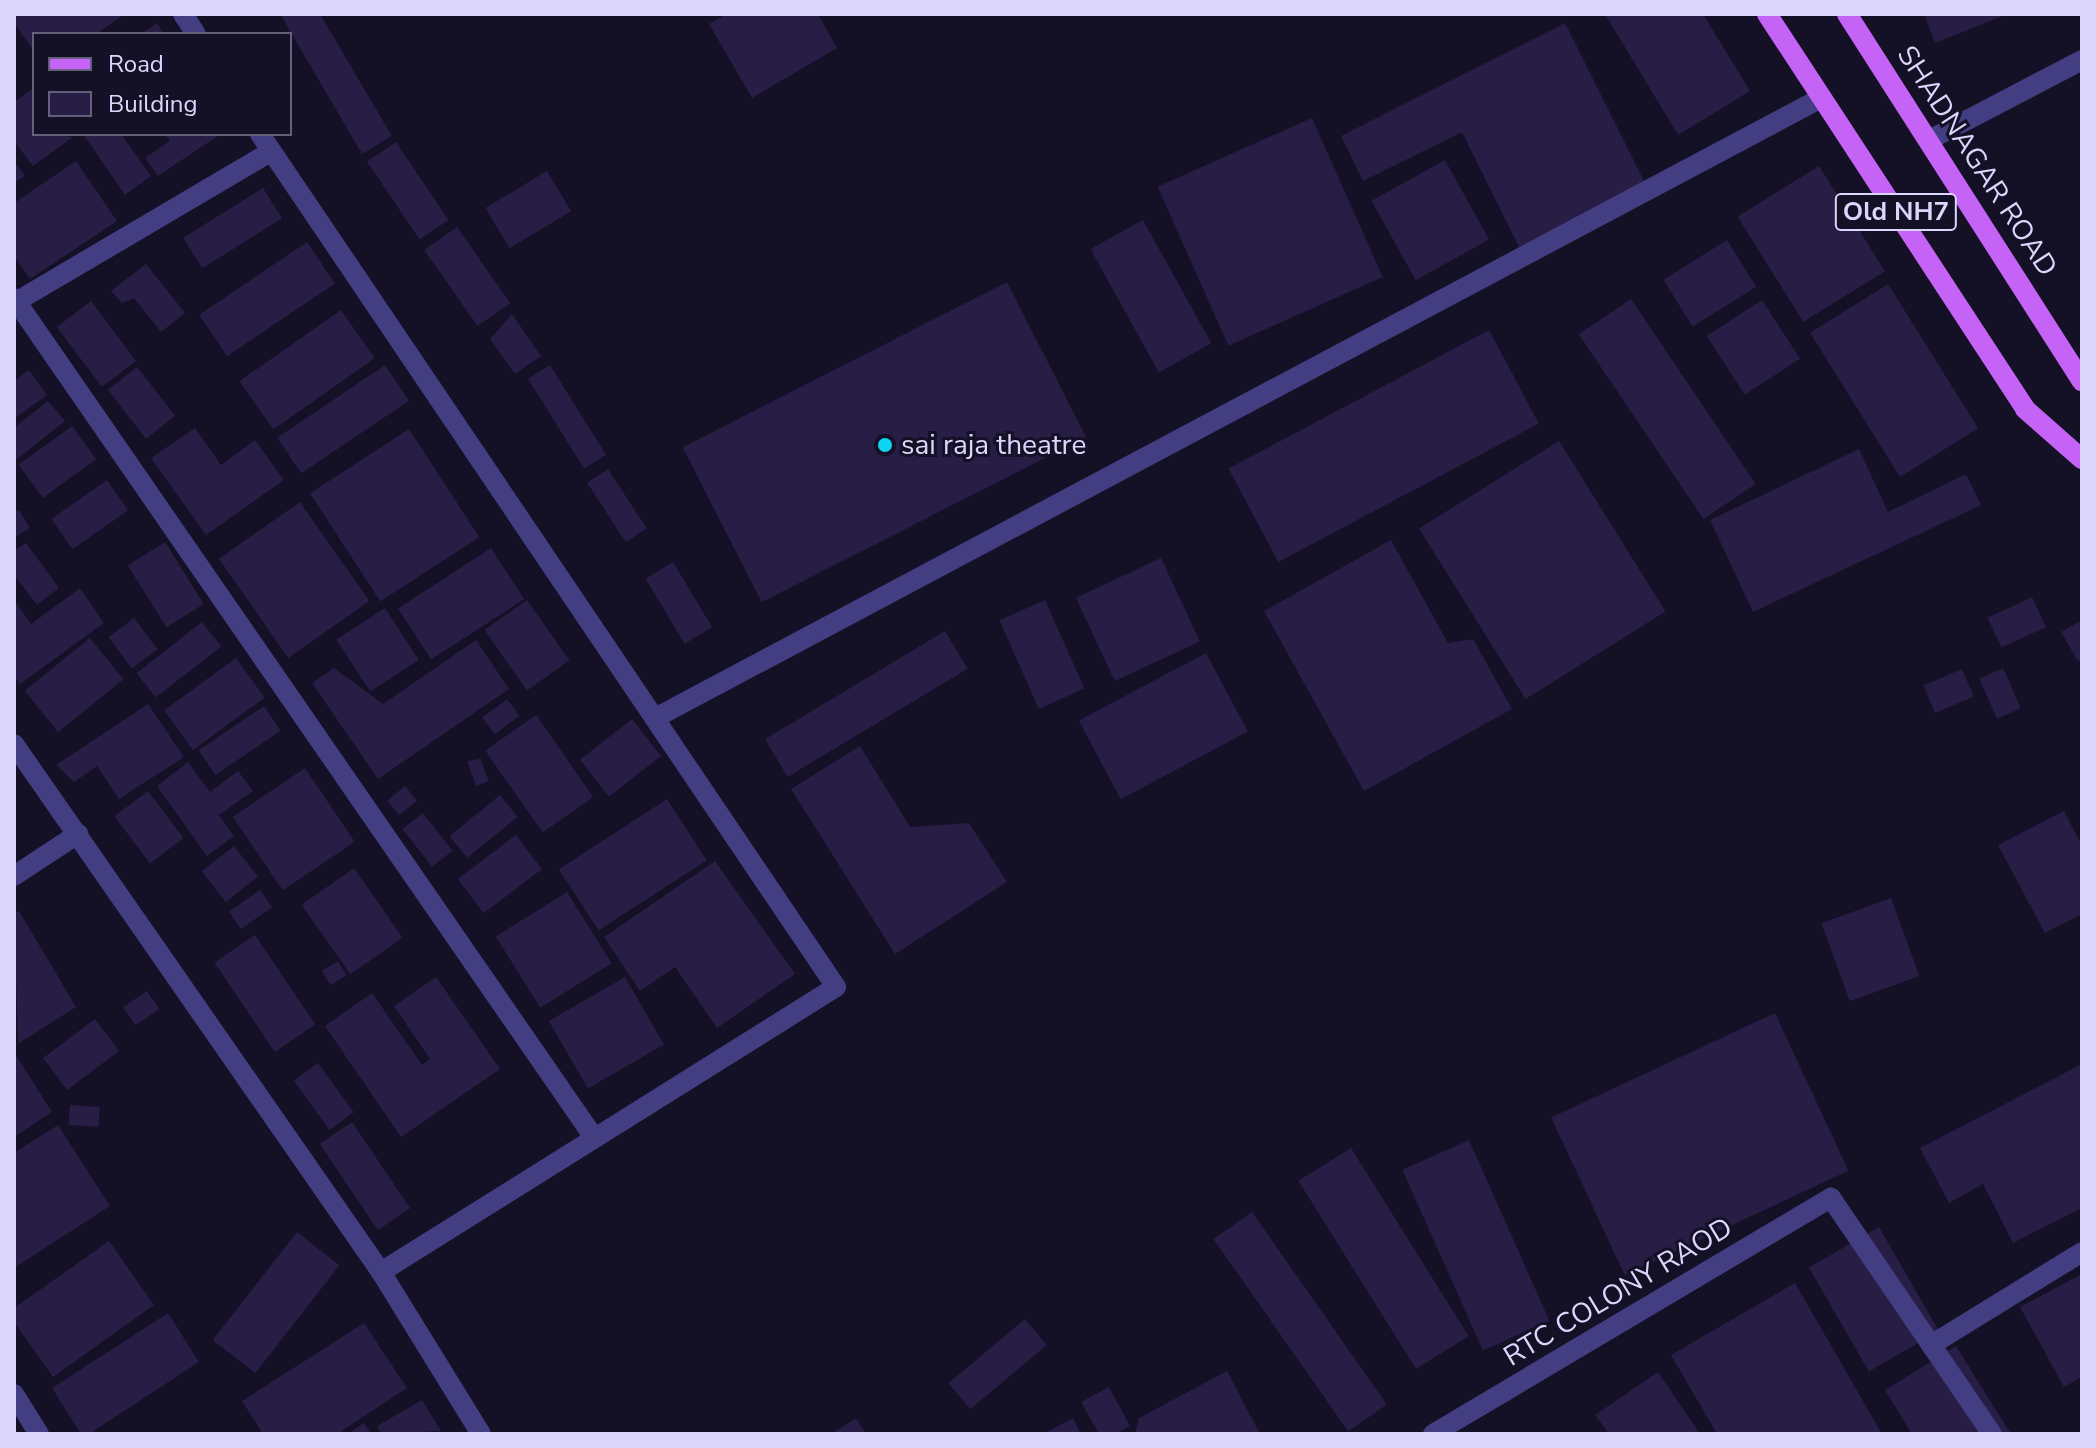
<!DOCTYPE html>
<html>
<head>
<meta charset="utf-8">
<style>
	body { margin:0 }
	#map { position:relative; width:2096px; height:1448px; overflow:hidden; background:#141025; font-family:"Nunito Sans",sans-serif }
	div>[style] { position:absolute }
	.building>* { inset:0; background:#271d45; transform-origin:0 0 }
	.minor>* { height:20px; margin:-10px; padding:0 10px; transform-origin:10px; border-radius:10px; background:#433e82 }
	.primary>* { height:20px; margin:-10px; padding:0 10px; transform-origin:10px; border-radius:10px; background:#c563f7 }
	.dots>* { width:22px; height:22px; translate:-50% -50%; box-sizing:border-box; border:4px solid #141025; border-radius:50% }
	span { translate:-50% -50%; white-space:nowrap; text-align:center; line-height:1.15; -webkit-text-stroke:6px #141025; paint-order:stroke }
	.shield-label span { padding:2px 6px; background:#141025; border:2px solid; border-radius:6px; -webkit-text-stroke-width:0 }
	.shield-label { font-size:26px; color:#dcd6fd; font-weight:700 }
	.street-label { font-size:28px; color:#dcd6fd }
	.poi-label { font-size:28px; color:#dcd6fd }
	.left { translate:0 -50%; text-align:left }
	.frame { position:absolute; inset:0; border:16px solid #dcd6fd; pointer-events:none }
	.legend { position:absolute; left:32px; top:32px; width:260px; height:104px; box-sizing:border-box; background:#141025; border:2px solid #645f7b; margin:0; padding:10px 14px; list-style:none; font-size:24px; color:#dcd6fd }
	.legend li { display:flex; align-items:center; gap:16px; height:40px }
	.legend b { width:40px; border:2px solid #645f7b }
</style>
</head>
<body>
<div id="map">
	<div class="building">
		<i style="clip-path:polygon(14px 14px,125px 14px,96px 34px,34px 34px,34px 51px,14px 23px)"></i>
		<i style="clip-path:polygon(280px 14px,320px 14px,392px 136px,362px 154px)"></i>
		<i style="clip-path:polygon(727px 14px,818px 14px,837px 48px,752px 98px,709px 24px)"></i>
		<i style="clip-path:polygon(1605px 14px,1703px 14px,1750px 91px,1678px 135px)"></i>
		<i style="clip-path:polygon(1924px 14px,2008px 14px,1935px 43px)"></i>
		<i style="clip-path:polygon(157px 23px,164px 34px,141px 34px)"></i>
		<i style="clip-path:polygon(1565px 23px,1645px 183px,1519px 247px,1462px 132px,1363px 181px,1341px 136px)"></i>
		<i style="clip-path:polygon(34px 88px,34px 134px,73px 137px,33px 166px,14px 141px,14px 102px)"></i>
		<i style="left:1312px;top:118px;width:174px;height:169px;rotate:66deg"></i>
		<i style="clip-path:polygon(83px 134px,121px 134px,151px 176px,125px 195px)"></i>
		<i style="clip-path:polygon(165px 134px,221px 134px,158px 176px,145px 158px,170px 141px)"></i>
		<i style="left:396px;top:142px;width:94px;height:35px;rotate:56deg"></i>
		<i style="left:1445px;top:160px;width:91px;height:84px;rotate:61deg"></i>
		<i style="clip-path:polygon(14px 161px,25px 176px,14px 183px)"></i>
		<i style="clip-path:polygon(76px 161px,117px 221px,30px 279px,14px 256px,14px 203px)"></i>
		<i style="left:1819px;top:166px;width:124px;height:96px;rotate:58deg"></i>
		<i style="left:547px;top:171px;width:47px;height:72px;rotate:59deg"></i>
		<i style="left:263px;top:188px;width:36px;height:94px;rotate:58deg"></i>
		<i style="left:1143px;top:220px;width:141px;height:60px;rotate:61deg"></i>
		<i style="left:457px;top:227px;width:93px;height:40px;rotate:55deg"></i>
		<i style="left:1727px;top:240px;width:55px;height:75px;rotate:58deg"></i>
		<i style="left:307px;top:242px;width:50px;height:130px;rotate:56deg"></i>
		<i style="clip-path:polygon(146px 264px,185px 313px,161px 332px,134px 298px,122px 303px,111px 291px)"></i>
		<i style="left:1007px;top:282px;width:174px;height:364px;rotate:63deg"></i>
		<i style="left:1888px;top:284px;width:170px;height:92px;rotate:58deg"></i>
		<i style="left:1631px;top:299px;width:223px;height:63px;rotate:56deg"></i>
		<i style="left:1762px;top:300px;width:70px;height:66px;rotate:57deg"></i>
		<i style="left:91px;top:301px;width:75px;height:43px;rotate:53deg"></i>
		<i style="left:341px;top:310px;width:59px;height:124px;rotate:55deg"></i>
		<i style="clip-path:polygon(512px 314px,541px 356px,515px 374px,490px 339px)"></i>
		<i style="left:1489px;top:330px;width:106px;height:295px;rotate:62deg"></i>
		<i style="left:385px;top:365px;width:43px;height:130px;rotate:56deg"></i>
		<i style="left:550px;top:365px;width:106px;height:26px;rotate:58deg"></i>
		<i style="left:137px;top:367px;width:62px;height:37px;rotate:52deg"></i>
		<i style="clip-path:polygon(29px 370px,47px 395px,14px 419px,14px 381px)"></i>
		<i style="clip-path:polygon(48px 401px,65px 421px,16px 460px,14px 428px)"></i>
		<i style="left:72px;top:426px;width:41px;height:66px;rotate:54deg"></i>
		<i style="clip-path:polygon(195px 428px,221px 465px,255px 440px,284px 480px,206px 535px,151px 458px)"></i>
		<i style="left:409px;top:429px;width:129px;height:118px;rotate:57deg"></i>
		<i style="left:1559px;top:441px;width:201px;height:165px;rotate:58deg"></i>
		<i style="clip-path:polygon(1859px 449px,1888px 512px,1966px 474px,1981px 505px,1753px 612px,1710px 520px)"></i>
		<i style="left:608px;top:469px;width:71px;height:25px;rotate:57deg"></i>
		<i style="left:107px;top:480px;width:37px;height:68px;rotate:55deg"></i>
		<i style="left:300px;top:502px;width:121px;height:99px;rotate:55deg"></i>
		<i style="clip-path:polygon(19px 510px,30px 528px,14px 538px,14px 513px)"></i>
		<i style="clip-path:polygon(1391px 540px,1448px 643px,1473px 639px,1512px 709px,1364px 791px,1264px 611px)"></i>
		<i style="left:165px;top:542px;width:73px;height:44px;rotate:58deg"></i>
		<i style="clip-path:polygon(26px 543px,59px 588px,37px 605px,14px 575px,14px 551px)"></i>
		<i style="left:491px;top:548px;width:61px;height:111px;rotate:57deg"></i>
		<i style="left:1161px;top:558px;width:92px;height:94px;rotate:65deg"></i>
		<i style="left:673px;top:562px;width:76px;height:32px;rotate:59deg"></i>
		<i style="clip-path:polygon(80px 588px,104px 623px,20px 684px,14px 676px,14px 600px,31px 624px)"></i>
		<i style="left:2032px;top:597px;width:33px;height:49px;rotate:65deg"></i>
		<i style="left:527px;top:600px;width:74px;height:52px;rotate:55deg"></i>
		<i style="left:1045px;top:600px;width:97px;height:50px;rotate:66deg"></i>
		<i style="left:385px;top:608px;width:62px;height:58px;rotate:57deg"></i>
		<i style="left:134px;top:618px;width:39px;height:32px;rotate:53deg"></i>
		<i style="clip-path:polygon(2082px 620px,2082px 659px,2078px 661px,2061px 632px)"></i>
		<i style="left:202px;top:622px;width:31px;height:83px;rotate:52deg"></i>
		<i style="left:945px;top:631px;width:44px;height:210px;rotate:59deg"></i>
		<i style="left:90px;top:638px;width:53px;height:84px;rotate:51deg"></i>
		<i style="clip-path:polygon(476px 640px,509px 689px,378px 779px,312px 683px,334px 668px,383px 704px)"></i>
		<i style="left:1206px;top:653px;width:89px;height:144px;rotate:62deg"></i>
		<i style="left:236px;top:658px;width:49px;height:89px;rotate:54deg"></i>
		<i style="left:2003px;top:668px;width:44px;height:26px;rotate:66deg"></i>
		<i style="left:1962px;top:669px;width:30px;height:42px;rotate:67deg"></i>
		<i style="left:507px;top:699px;width:21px;height:31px;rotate:53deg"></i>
		<i style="clip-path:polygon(148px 704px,184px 757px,119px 799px,97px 766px,74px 782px,56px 765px)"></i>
		<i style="left:264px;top:706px;width:30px;height:79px;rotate:56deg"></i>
		<i style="left:536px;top:715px;width:100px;height:62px;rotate:55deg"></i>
		<i style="left:632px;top:719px;width:47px;height:66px;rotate:52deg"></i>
		<i style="clip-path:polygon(860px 746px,910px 827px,969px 823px,1007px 882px,895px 954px,791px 789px)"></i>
		<i style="clip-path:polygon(480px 759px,489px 781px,476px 786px,467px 761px)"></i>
		<i style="clip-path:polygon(188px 762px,210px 792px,238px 771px,253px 791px,219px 815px,234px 836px,207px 856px,157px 786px)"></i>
		<i style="left:305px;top:768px;width:89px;height:87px;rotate:56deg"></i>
		<i style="left:405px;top:786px;width:19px;height:23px;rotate:51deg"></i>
		<i style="left:148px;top:791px;width:59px;height:42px;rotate:53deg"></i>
		<i style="left:500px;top:795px;width:28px;height:65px;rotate:51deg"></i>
		<i style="left:667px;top:799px;width:73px;height:129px;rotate:57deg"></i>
		<i style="clip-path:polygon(2064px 811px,2082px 846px,2082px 914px,2045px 933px,1998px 845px)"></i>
		<i style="left:423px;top:813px;width:48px;height:26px;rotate:52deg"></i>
		<i style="left:516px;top:835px;width:43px;height:73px;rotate:53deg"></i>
		<i style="left:234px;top:846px;width:39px;height:41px;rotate:52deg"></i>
		<i style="clip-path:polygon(715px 861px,795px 974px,717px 1028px,675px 967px,640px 991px,604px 937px)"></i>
		<i style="left:354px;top:868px;width:85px;height:64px;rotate:55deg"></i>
		<i style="left:260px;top:890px;width:21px;height:38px;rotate:55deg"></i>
		<i style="left:567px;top:892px;width:84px;height:84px;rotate:58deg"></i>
		<i style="left:1891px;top:898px;width:83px;height:74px;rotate:70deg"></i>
		<i style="clip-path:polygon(19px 911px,76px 1007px,18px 1044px,14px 913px)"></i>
		<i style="left:255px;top:935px;width:108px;height:49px;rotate:56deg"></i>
		<i style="left:338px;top:961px;width:17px;height:19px;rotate:59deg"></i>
		<i style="clip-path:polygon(436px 977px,500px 1069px,401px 1137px,325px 1026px,372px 993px,422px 1065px,430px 1059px,394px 1006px)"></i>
		<i style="left:625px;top:977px;width:78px;height:88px;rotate:60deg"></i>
		<i style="left:147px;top:991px;width:22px;height:29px;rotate:56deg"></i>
		<i style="left:1775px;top:1013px;width:174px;height:247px;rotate:65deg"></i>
		<i style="left:95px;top:1019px;width:40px;height:65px;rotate:53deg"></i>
		<i style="clip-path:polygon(14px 1052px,52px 1112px,14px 1137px)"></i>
		<i style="left:318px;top:1063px;width:61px;height:30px;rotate:54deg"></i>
		<i style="clip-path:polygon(2082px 1064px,2082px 1208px,2013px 1243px,1983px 1184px,1949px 1203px,1920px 1148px)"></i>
		<i style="left:70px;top:1105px;width:30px;height:20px;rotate:4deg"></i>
		<i style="left:352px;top:1122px;width:104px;height:39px;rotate:56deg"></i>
		<i style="clip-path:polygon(58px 1125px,110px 1206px,14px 1268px,14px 1153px)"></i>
		<i style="left:1469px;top:1140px;width:198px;height:73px;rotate:66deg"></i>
		<i style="left:1351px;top:1148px;width:222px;height:62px;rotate:58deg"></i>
		<i style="left:1252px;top:1212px;width:235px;height:47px;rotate:55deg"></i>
		<i style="left:1879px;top:1227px;width:120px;height:81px;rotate:60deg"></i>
		<i style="left:297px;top:1232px;width:54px;height:137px;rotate:38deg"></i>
		<i style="clip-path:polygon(109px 1241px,154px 1305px,53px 1377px,14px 1322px,14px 1308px)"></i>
		<i style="clip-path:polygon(2082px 1274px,2082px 1377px,2064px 1387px,2020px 1307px)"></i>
		<i style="clip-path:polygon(1795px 1283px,1882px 1434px,1717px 1434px,1671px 1355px)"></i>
		<i style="clip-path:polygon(168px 1313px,199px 1362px,89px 1434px,81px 1434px,52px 1388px)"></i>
		<i style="left:1025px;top:1319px;width:34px;height:100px;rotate:50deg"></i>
		<i style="clip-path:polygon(364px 1323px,407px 1388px,337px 1434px,263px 1434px,242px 1401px)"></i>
		<i style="clip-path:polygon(1956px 1346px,2011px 1434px,1912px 1434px,1885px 1390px)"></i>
		<i style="clip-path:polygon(1227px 1371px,1260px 1434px,1135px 1434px,1139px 1418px)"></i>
		<i style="clip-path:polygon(1658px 1372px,1700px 1434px,1609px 1434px,1595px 1415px)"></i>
		<i style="clip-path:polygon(1109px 1387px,1130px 1426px,1116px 1434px,1099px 1434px,1081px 1402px)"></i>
		<i style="clip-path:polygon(422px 1400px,441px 1431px,381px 1434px,377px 1426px)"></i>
		<i style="clip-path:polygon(856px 1418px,866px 1434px,831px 1434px)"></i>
		<i style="clip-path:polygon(1073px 1418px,1081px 1434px,1043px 1434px)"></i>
		<i style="clip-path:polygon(364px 1423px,371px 1434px,348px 1434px)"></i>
	</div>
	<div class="minor">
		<i style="left:183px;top:14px;width:24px;rotate:57deg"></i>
		<i style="left:260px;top:134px;width:1029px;rotate:55.97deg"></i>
		<i style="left:836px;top:987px;width:537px;rotate:147.94deg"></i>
		<i style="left:1929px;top:140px;width:173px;rotate:-27.6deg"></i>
		<i style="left:14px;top:298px;width:1019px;rotate:55.36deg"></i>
		<i style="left:14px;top:303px;width:299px;rotate:-30.5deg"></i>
		<i style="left:655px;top:718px;width:1321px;rotate:-28deg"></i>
		<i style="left:14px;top:744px;width:643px;rotate:55.2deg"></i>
		<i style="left:381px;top:1272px;width:190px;rotate:58.3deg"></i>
		<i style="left:14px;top:876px;width:77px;rotate:-33.3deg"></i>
		<i style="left:1931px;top:1345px;width:177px;rotate:-31.6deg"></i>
		<i style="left:14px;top:1394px;width:47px;rotate:58deg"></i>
		<i style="left:1433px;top:1434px;width:463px;rotate:-30.7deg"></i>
		<i style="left:1831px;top:1198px;width:286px;rotate:55.7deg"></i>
	</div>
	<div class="primary">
		<i style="left:1767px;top:14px;width:472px;rotate:56.8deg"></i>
		<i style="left:2025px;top:409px;width:76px;rotate:41.3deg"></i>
		<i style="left:1847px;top:14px;width:436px;rotate:57.4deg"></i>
	</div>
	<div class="dots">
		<i style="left:885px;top:445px;background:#0dd4f3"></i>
	</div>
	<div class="shield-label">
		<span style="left:1896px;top:212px">Old NH7</span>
	</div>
	<div class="street-label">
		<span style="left:1977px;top:161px;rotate:57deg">SHADNAGAR ROAD</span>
		<span style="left:1618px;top:1292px;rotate:-31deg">RTC COLONY RAOD</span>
	</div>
	<div class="poi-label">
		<span class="left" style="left:901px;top:445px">sai raja theatre</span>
	</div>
	<div class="frame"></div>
	<ul class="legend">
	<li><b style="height:10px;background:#c563f7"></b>Road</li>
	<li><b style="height:22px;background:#271d45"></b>Building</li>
	</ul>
</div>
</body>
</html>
